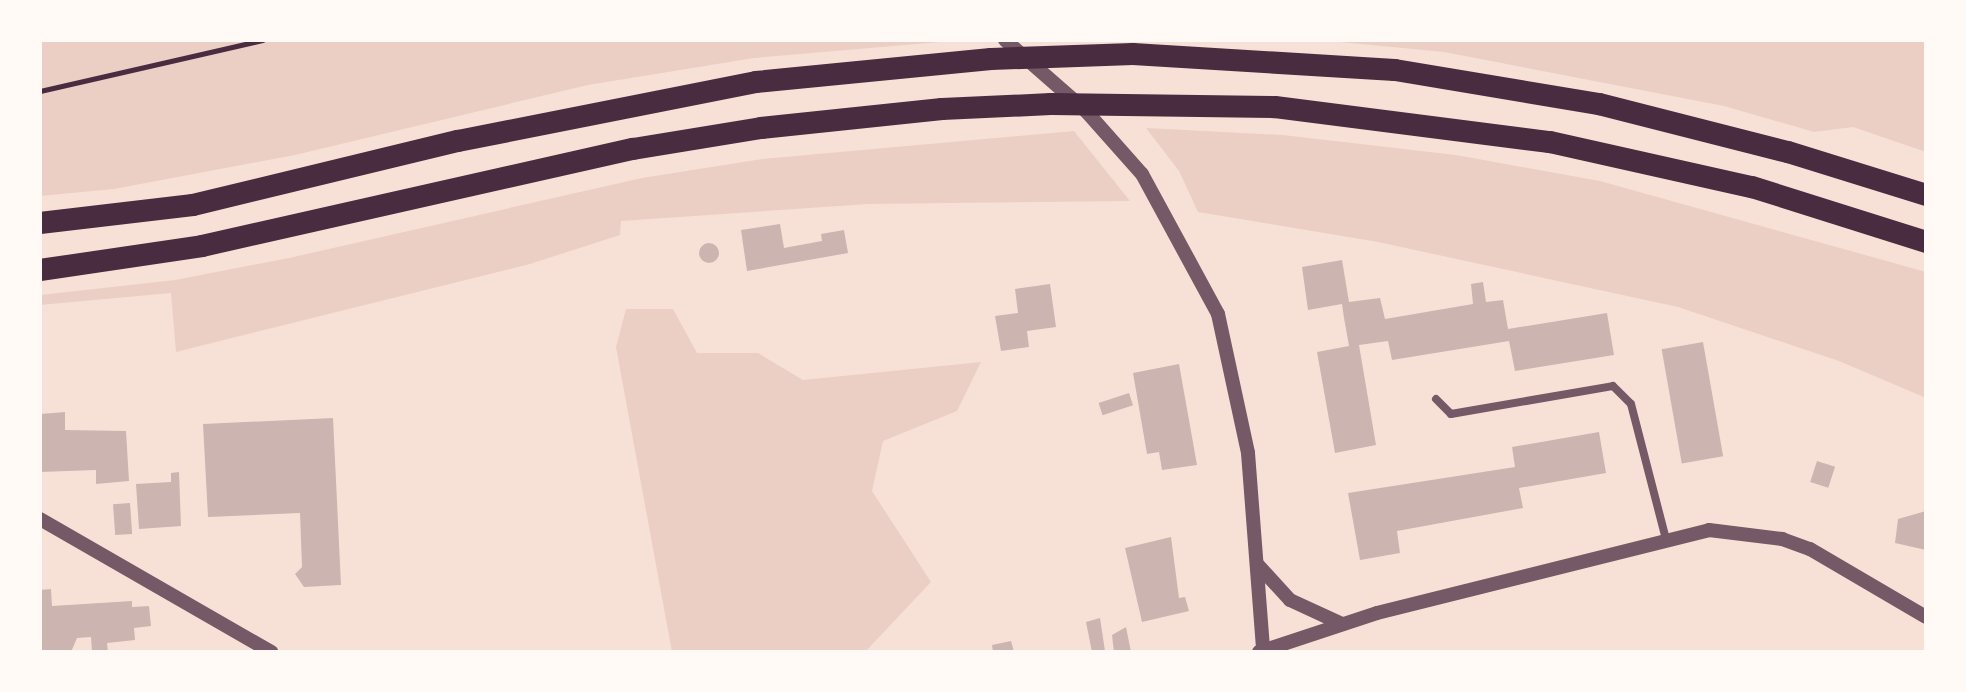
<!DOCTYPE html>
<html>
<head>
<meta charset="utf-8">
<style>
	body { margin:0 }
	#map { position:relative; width:1966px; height:692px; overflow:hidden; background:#f7e1d7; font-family:"Golos Text",sans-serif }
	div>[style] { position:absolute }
	.green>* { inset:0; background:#ebcfc5 }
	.building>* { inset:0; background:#ccb4b1; transform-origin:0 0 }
	.round { border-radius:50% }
	.path>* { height:5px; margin:-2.5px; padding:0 2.5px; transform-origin:2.5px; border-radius:2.5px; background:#4a2c40 }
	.minor>* { height:8px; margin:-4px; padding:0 4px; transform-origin:4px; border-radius:4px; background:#755966 }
	.tertiary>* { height:14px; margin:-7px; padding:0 7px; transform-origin:7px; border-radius:7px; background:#755966 }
	.trunk>* { height:22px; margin:-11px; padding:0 11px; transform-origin:11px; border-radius:11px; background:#4a2c40 }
	span { translate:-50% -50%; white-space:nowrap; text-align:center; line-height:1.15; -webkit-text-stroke:8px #fffaf5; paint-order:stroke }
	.frame { position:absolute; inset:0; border:42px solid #fffaf5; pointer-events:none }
</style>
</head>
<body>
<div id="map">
	<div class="green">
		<i style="clip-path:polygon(40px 40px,964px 40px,754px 58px,588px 85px,295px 155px,114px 189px,40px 196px)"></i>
		<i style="clip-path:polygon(1319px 40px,1926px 40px,1926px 152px,1853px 127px,1814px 132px,1724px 106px,1444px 52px)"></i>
		<i style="clip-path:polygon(1146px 128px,1283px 135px,1456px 155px,1600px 181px,1926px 272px,1926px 398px,1839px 361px,1678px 307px,1378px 242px,1198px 212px,1179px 171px)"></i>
		<i style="clip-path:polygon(1074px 131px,1130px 201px,868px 204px,621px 221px,620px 235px,530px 264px,176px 352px,171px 293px,40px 305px,40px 295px,175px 280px,289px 258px,642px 178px,762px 159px)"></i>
		<i style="clip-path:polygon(626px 309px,673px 309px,697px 353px,758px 353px,803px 380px,981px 362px,957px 411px,883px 441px,872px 491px,931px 582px,865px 652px,672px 652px,616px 347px)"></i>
	</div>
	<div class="building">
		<i style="clip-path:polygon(780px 224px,784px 248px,822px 241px,821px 234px,844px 230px,848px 253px,747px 271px,741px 230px)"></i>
		<i class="round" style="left:699px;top:243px;width:20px;height:20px"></i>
		<i style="clip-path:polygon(1342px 260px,1349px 302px,1380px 298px,1385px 319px,1473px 304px,1471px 284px,1483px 282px,1486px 302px,1503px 300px,1508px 329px,1607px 313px,1614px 355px,1515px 371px,1509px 341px,1392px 360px,1388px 341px,1359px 345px,1376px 445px,1335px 453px,1317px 352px,1349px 346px,1344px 318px,1342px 304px,1308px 310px,1302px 267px)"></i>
		<i style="clip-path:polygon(1050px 284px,1056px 327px,1027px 331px,1029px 347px,1001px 351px,995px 316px,1018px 313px,1015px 289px)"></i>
		<i style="left:1703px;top:342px;width:116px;height:42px;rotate:80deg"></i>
		<i style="clip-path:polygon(1179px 364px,1197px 465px,1162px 470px,1159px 452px,1147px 454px,1133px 373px)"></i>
		<i style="left:1129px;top:393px;width:13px;height:32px;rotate:72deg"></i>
		<i style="clip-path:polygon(65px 412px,65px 430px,126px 431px,129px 481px,96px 484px,96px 470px,40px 472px,40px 414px)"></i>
		<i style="clip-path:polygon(333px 418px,341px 585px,304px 587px,295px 574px,302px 567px,300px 513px,208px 517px,203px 424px)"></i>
		<i style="clip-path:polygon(1599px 432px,1606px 473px,1519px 488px,1523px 508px,1397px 531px,1400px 553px,1360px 560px,1348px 493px,1515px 467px,1512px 447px)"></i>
		<i style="left:1817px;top:461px;width:19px;height:22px;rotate:18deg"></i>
		<i style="clip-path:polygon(179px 472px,181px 526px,139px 529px,136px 484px,171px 482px,171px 473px)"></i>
		<i style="left:130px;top:503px;width:31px;height:17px;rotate:86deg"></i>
		<i style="clip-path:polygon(1926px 511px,1926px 550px,1895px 543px,1898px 519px)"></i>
		<i style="clip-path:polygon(1171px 537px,1179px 598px,1185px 597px,1189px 611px,1142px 622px,1125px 548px)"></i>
		<i style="clip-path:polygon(51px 589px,52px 606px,132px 601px,132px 607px,149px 606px,151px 626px,134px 628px,135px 640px,107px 643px,108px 652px,92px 652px,91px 637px,77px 638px,71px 652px,40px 651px,40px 590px)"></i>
		<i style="clip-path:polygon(1100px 618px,1105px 651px,1092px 652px,1086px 622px)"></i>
		<i style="clip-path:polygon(1126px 627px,1131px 652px,1114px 652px,1112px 635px)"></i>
		<i style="clip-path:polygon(1011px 641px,1014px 652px,993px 652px,992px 645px)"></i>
	</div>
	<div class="path">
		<i style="left:40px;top:91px;width:228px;rotate:-12.9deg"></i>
	</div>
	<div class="minor">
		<i style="left:1436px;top:399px;width:21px;rotate:45deg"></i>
		<i style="left:1451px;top:414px;width:164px;rotate:-9.8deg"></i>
		<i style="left:1613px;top:386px;width:25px;rotate:45deg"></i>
		<i style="left:1631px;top:404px;width:139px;rotate:75.5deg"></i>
	</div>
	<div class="tertiary">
		<i style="left:1005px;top:40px;width:108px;rotate:41.2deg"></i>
		<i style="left:1086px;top:111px;width:84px;rotate:48.4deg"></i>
		<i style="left:1142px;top:174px;width:159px;rotate:61.5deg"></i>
		<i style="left:1218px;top:314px;width:142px;rotate:77.8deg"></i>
		<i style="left:1248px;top:453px;width:197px;rotate:85.6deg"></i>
		<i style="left:40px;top:519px;width:267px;rotate:29.9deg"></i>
		<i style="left:1257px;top:564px;width:49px;rotate:47.5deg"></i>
		<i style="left:1290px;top:600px;width:57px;rotate:24.8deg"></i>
		<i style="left:1259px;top:652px;width:124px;rotate:-18.3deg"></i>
		<i style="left:1377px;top:613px;width:342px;rotate:-14deg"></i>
		<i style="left:1709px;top:530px;width:74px;rotate:7deg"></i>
		<i style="left:1782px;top:539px;width:30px;rotate:20deg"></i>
		<i style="left:1810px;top:549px;width:134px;rotate:30.4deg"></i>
	</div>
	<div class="trunk">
		<i style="left:40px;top:223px;width:154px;rotate:-6.7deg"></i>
		<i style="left:193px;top:205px;width:273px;rotate:-13.6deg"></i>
		<i style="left:458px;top:141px;width:304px;rotate:-11.2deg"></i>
		<i style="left:756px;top:82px;width:236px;rotate:-5.6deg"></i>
		<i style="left:991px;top:59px;width:142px;rotate:-2deg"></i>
		<i style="left:1133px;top:54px;width:262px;rotate:3.5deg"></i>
		<i style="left:1395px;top:70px;width:207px;rotate:9.5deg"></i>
		<i style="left:1599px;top:104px;width:195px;rotate:14.3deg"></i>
		<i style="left:1788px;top:152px;width:145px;rotate:17.3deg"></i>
		<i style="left:40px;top:270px;width:164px;rotate:-8.4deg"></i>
		<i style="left:202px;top:246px;width:442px;rotate:-12.7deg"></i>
		<i style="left:633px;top:149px;width:130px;rotate:-9.3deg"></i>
		<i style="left:761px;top:128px;width:182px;rotate:-6deg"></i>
		<i style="left:942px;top:109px;width:109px;rotate:-2.6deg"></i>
		<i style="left:1051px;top:104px;width:224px;rotate:0.8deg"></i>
		<i style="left:1275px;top:107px;width:277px;rotate:7.3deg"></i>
		<i style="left:1550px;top:142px;width:207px;rotate:12.6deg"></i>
		<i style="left:1752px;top:187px;width:182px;rotate:17.5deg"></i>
	</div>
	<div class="frame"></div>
</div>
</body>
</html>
